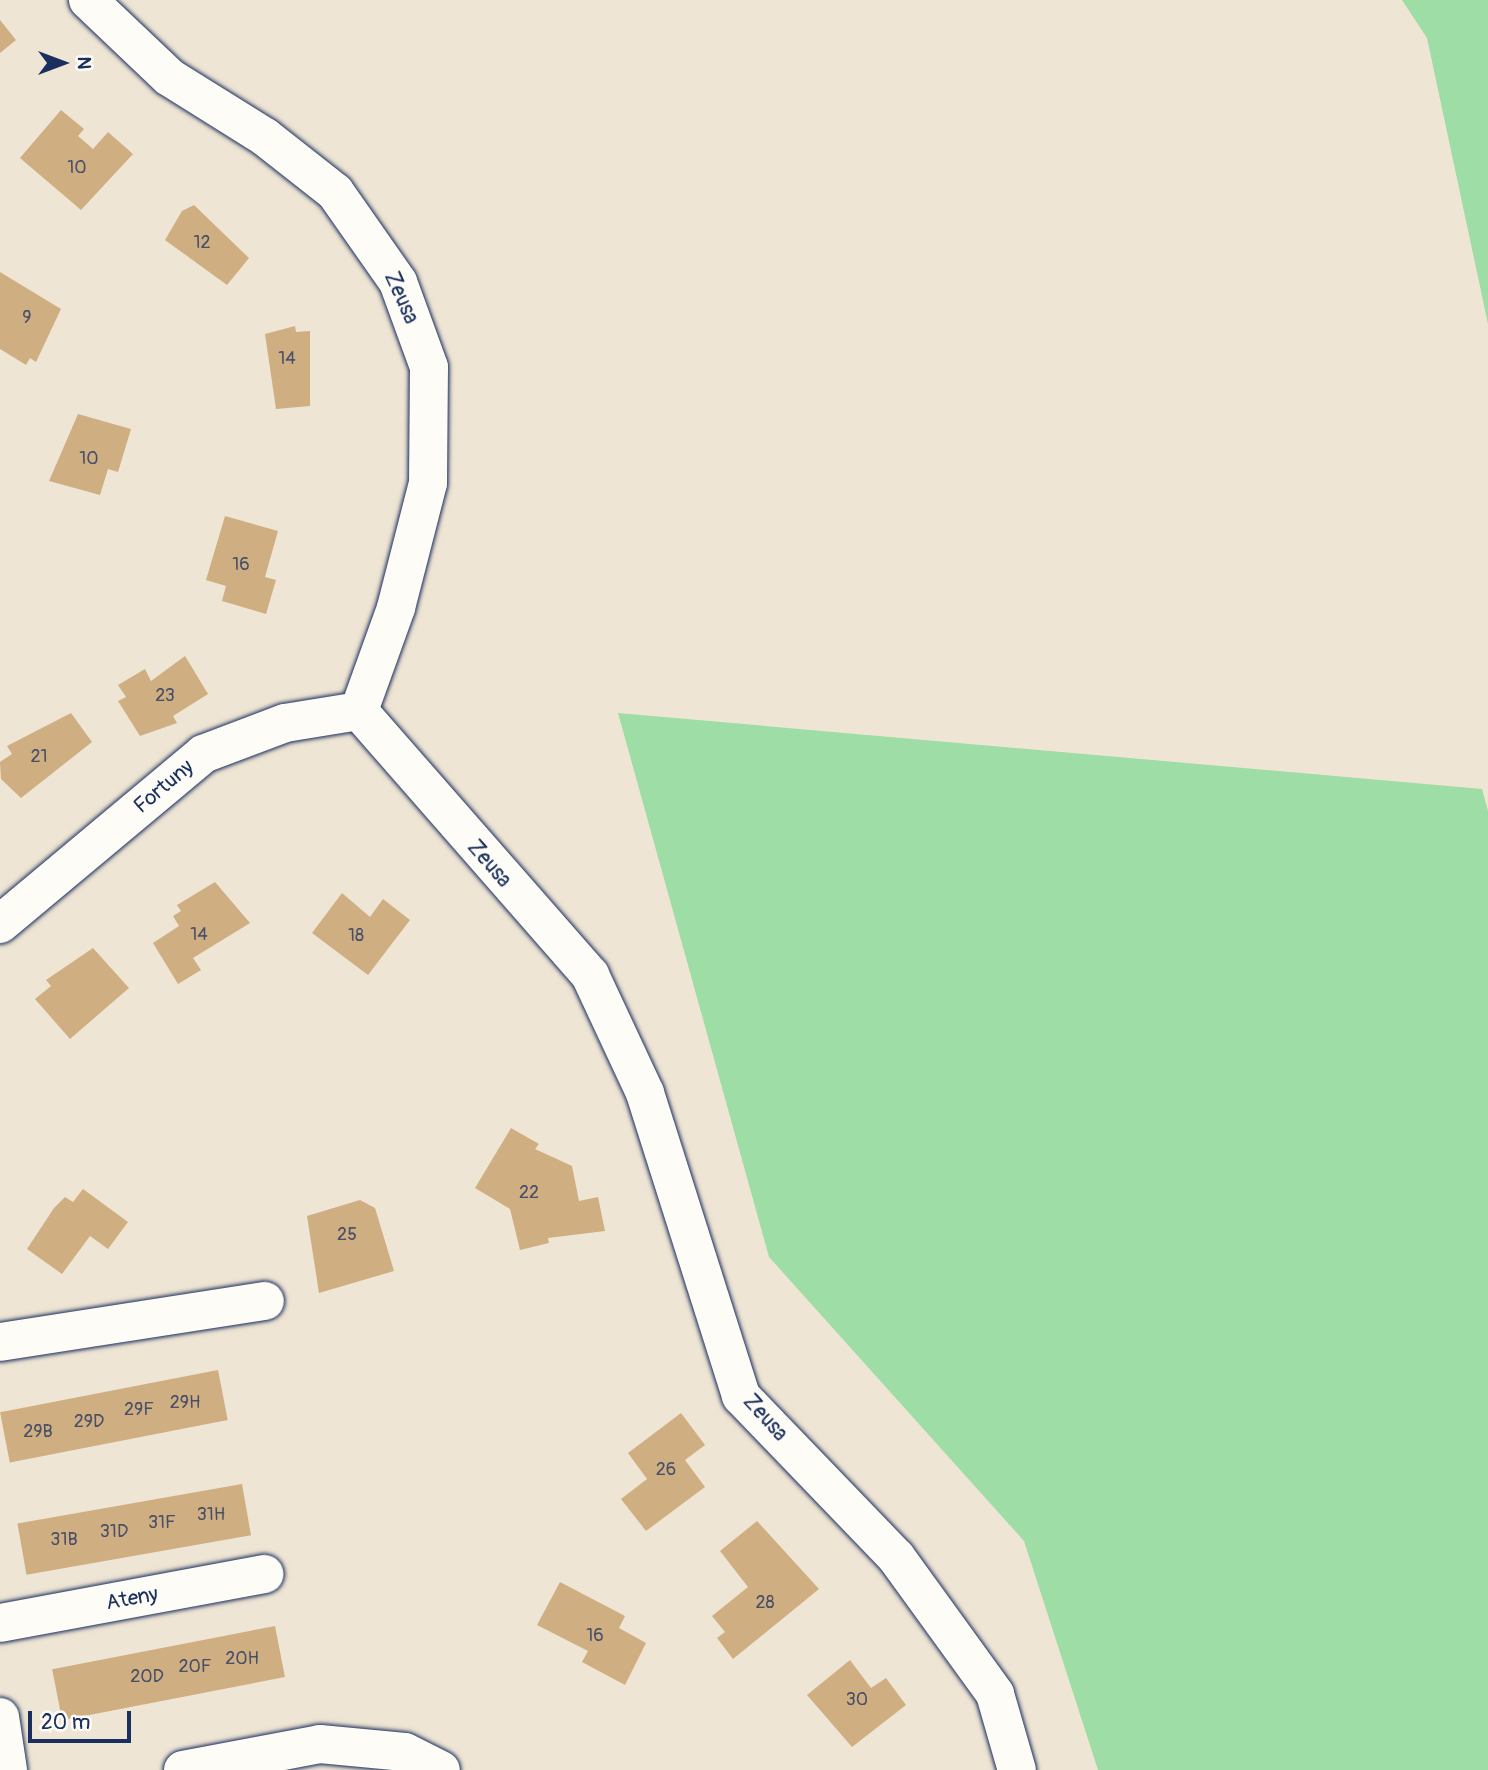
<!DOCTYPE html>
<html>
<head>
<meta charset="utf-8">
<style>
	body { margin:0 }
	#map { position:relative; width:1488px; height:1770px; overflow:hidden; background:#efe5d4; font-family:Pangolin,sans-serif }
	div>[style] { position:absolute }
	.green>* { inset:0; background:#9edda5 }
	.building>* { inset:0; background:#cfae82; transform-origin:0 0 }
	.roads { filter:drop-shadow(0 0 2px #1b2f5e) drop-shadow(0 0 2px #1b2f5e) }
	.minor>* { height:38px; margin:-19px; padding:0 19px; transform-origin:19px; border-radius:19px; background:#fdfcf7 }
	span { translate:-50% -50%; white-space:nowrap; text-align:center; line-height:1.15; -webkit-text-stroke:7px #fdfcf7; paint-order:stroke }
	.number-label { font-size:18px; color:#484f67 }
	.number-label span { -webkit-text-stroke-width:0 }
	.street-label { font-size:21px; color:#1b2f5e }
	.north { position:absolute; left:28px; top:28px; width:70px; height:70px; -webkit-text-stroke:5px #fdfcf7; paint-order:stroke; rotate:90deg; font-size:19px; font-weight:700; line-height:28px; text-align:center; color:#1b2f5e }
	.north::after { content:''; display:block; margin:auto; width:24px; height:32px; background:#1b2f5e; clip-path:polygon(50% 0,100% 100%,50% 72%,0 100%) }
	.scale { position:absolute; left:28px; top:1711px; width:103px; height:32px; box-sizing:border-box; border:4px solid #1b2f5e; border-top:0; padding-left:9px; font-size:21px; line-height:24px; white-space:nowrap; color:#1b2f5e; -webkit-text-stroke:5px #fdfcf7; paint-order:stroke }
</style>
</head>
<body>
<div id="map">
	<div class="green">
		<i style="clip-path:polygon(1402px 0,1488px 0,1488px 324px,1427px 38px)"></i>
		<i style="clip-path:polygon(618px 713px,1482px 789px,1488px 811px,1488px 1770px,1098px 1770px,1024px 1541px,769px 1257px)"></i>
	</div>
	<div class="building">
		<i style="clip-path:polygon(0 20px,16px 40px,0 53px)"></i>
		<i style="clip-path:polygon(61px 110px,84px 129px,78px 136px,93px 149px,108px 132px,133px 154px,81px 210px,20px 158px)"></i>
		<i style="clip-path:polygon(194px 205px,249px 258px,227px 285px,165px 240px,182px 211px)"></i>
		<i style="clip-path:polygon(0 272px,61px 309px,36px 362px,30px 358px,26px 365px,0 349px)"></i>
		<i style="clip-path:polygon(295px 326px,296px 332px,310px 331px,310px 406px,276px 409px,265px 334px)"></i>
		<i style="clip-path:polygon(78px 414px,131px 429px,118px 472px,108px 469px,100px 495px,49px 481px)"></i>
		<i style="clip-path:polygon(225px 516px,278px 531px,265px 577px,276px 580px,266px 614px,222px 601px,226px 586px,206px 580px)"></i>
		<i style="clip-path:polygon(185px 656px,208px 694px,173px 716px,177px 723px,140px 736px,118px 701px,126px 697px,118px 685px,145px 669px,151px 681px)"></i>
		<i style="clip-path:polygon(71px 713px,92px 742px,21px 798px,1px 779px,0 762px,12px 754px,7px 746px)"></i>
		<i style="clip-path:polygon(215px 882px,250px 923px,193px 958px,201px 970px,178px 984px,153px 943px,179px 926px,173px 916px,181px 911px,177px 905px)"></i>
		<i style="clip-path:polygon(342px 893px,370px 917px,383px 899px,410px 920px,368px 975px,312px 933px)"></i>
		<i style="clip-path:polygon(93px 948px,129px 988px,70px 1039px,35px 999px,51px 986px,46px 980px)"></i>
		<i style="clip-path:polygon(511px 1128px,539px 1144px,535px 1149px,572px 1166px,579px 1201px,598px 1197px,605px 1231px,548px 1238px,549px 1243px,520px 1250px,510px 1209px,475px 1188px)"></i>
		<i style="clip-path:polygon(83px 1189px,128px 1222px,108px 1249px,90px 1236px,62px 1274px,27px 1249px,54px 1208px,65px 1197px,73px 1202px)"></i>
		<i style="clip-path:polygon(360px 1200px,375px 1208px,394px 1271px,319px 1293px,307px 1216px)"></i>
		<i style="left:218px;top:1370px;width:51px;height:222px;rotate:79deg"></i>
		<i style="clip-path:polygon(681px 1413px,705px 1445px,685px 1460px,705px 1487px,646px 1531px,621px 1499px,647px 1479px,628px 1453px)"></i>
		<i style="left:242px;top:1484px;width:52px;height:228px;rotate:80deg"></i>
		<i style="clip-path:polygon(757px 1521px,819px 1589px,733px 1659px,717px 1638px,725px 1632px,712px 1616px,748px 1587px,720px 1551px)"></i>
		<i style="clip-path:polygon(560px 1582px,625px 1616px,619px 1628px,646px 1643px,625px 1685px,582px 1662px,588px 1651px,537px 1625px)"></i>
		<i style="left:275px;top:1626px;width:52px;height:227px;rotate:79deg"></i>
		<i style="clip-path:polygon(850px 1660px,871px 1688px,886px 1678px,906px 1705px,852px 1747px,807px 1695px)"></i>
	</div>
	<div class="roads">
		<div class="minor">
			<i style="left:88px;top:0;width:112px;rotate:43.5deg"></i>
			<i style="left:169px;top:77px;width:113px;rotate:32deg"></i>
			<i style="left:265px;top:137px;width:89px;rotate:38.2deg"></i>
			<i style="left:335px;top:192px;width:110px;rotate:55deg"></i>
			<i style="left:398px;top:282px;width:90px;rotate:70deg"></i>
			<i style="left:429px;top:367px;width:116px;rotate:90.5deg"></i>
			<i style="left:428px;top:483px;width:129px;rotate:104.4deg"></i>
			<i style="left:396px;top:608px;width:109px;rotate:109.8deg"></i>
			<i style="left:359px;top:711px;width:351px;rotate:48.8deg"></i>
			<i style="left:590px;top:975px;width:130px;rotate:65deg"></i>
			<i style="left:645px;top:1093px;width:318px;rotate:72.4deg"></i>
			<i style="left:741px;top:1396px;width:223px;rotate:46.1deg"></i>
			<i style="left:896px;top:1557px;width:169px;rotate:54.1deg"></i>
			<i style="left:995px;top:1694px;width:79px;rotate:73.9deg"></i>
			<i style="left:0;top:924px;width:265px;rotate:-39.9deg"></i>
			<i style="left:203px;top:754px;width:88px;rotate:-20.7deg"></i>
			<i style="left:285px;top:723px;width:75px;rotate:-9.2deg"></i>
			<i style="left:0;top:1342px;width:268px;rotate:-8.8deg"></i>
			<i style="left:0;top:1623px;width:269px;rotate:-10.5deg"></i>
			<i style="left:0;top:1717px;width:54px;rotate:81.4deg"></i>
			<i style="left:183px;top:1770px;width:139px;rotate:-10.7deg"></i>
			<i style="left:320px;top:1744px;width:85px;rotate:5.4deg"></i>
			<i style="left:405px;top:1752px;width:40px;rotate:26.6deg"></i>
		</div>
	</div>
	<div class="number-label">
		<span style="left:77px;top:168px">10</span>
		<span style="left:202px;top:243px">12</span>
		<span style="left:27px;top:318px">9</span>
		<span style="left:287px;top:359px">14</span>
		<span style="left:89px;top:459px">10</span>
		<span style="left:241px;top:565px">16</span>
		<span style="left:165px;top:696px">23</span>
		<span style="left:39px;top:757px">21</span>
		<span style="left:199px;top:935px">14</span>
		<span style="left:356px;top:936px">18</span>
		<span style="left:529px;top:1193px">22</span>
		<span style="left:347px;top:1235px">25</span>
		<span style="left:185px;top:1403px">29H</span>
		<span style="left:139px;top:1410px">29F</span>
		<span style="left:89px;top:1422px">29D</span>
		<span style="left:38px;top:1432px">29B</span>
		<span style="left:666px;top:1470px">26</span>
		<span style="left:211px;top:1515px">31H</span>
		<span style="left:162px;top:1523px">31F</span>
		<span style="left:114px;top:1532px">31D</span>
		<span style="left:64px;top:1540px">31B</span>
		<span style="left:765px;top:1603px">28</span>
		<span style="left:595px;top:1636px">16</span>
		<span style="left:242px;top:1659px">20H</span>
		<span style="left:195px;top:1667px">20F</span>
		<span style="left:147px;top:1677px">20D</span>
		<span style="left:857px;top:1700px">30</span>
	</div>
	<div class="street-label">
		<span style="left:401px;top:298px;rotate:66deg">Zeusa</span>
		<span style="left:164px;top:787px;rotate:-40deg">Fortuny</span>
		<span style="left:489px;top:864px;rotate:49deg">Zeusa</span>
		<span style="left:765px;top:1418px;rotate:48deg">Zeusa</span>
		<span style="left:132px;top:1599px;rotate:-10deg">Ateny</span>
	</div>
	<div class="north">N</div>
	<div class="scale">20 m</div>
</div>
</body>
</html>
